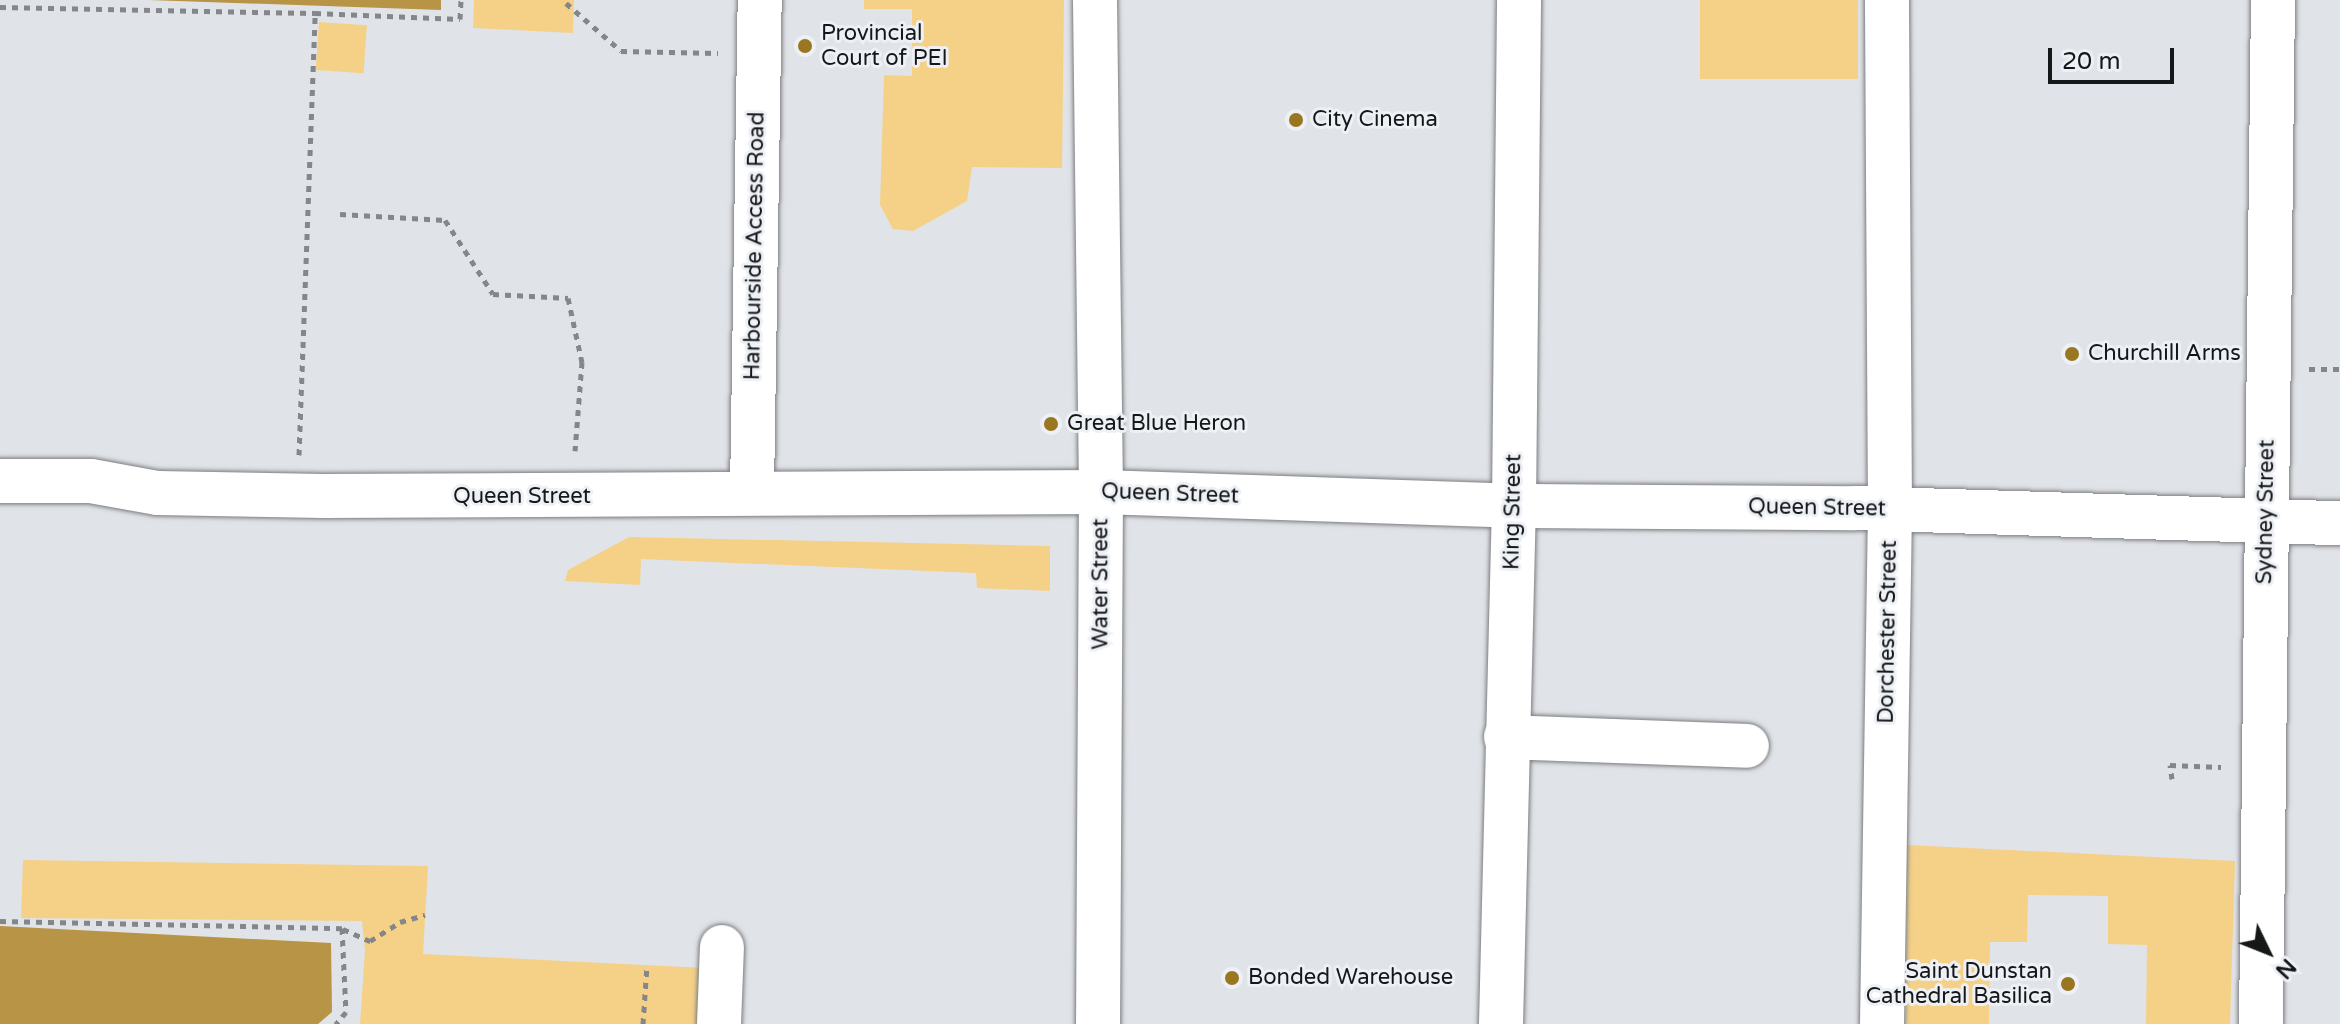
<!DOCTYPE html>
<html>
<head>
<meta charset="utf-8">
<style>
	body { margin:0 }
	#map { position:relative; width:2340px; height:1024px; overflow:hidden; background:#e0e3e7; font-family:"Varela Round",sans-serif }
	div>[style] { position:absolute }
	.green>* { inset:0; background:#f4d187; transform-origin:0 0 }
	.water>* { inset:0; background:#b79446 }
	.path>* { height:5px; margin-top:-2.5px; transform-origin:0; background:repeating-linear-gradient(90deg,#848689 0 6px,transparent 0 12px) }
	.roads { filter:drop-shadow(0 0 2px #7c7e82) drop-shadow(0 0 2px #7c7e82) }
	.minor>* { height:44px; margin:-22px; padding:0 22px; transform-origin:22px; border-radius:22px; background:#fff }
	.dots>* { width:22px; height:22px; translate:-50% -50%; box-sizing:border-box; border:4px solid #edf0f5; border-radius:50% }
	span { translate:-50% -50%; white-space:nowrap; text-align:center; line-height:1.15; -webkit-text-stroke:6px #edf0f5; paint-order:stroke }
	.poi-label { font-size:22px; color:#161718 }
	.left { translate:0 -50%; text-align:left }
	.right { translate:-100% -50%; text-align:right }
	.street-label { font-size:22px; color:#161718 }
	.north { position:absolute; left:2228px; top:912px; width:80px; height:80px; -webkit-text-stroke:6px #edf0f5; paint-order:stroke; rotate:133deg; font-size:22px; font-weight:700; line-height:32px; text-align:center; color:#161718 }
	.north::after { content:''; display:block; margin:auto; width:28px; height:36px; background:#161718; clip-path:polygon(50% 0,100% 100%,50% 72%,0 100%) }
	.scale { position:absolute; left:2048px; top:48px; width:126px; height:36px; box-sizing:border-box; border:4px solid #161718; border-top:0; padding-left:10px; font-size:24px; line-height:28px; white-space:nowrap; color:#161718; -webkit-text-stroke:6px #edf0f5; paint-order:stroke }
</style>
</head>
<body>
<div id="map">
	<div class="green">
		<i style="clip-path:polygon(474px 0,574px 0,573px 33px,473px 28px)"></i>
		<i style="clip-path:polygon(864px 0,1064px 0,1062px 168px,972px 167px,967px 201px,913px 231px,893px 229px,880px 205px,884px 75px,912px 76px,912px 9px,864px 9px)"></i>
		<i style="left:1700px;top:0;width:158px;height:79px"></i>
		<i style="left:319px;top:22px;width:48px;height:48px;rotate:4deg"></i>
		<i style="clip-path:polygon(629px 537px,1050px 546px,1050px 591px,977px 588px,976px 573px,641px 559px,640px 585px,565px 581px,568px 570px)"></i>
		<i style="clip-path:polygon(1907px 845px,2235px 861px,2230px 1024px,2146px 1024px,2147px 945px,2108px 944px,2108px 896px,2028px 895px,2027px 942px,1990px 942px,1989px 1024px,1906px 1024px)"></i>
		<i style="clip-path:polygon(23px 860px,428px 866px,423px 954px,704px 968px,701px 1024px,360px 1024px,365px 951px,362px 921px,21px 918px)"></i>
	</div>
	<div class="water">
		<i style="clip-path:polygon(149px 0,441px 0,441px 10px)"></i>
		<i style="clip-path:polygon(0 926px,331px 943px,332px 1012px,318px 1024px,0 1024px)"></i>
	</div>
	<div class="path">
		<i style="left:566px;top:3px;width:73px;rotate:41.1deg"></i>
		<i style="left:621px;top:51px;width:97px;rotate:1.2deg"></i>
		<i style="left:0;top:7px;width:315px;rotate:1.1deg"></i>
		<i style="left:340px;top:214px;width:105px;rotate:3.3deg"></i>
		<i style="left:445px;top:220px;width:88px;rotate:57deg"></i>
		<i style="left:493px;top:294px;width:75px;rotate:3.1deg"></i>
		<i style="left:568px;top:298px;width:66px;rotate:77.7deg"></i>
		<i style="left:582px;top:362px;width:89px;rotate:94.5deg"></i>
		<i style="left:2309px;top:369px;width:31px"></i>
		<i style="left:299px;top:455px;width:442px;rotate:-87.9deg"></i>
		<i style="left:315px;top:13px;width:145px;rotate:2.4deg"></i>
		<i style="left:460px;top:19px;width:19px;rotate:-87deg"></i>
		<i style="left:2172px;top:779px;width:14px;rotate:-98deg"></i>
		<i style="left:2170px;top:765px;width:51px;rotate:2.2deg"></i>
		<i style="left:0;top:921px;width:342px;rotate:1.2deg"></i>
		<i style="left:342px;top:928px;width:84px;rotate:87.3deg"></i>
		<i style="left:346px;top:1012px;width:16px;rotate:130deg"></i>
		<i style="left:343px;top:929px;width:30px;rotate:24deg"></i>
		<i style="left:370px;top:941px;width:36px;rotate:-32deg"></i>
		<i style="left:400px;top:922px;width:26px;rotate:-16deg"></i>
		<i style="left:643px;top:1024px;width:59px;rotate:-86.1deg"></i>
	</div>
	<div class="roads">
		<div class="minor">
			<i style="left:1095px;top:0;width:492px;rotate:89.3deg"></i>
			<i style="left:1101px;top:492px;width:532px;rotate:90.32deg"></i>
			<i style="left:0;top:481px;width:91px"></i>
			<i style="left:91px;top:481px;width:68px;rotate:10.2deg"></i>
			<i style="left:158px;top:493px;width:165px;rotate:1deg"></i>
			<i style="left:323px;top:496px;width:778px;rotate:-0.29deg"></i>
			<i style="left:1101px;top:492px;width:428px;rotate:1.9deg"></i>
			<i style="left:1529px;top:506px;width:325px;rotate:0.4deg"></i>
			<i style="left:1854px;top:508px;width:486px;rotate:1.8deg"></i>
			<i style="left:752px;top:491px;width:491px;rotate:-89.1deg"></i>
			<i style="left:1506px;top:737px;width:241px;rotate:2.1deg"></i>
			<i style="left:719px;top:1024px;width:77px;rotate:-87.8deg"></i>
			<i style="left:1501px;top:1024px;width:519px;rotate:-88.57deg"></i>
			<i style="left:1514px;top:505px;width:505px;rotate:-89.43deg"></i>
			<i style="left:1882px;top:1024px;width:515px;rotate:-89.11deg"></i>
			<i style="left:1890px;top:509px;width:509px;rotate:-90.34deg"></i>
			<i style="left:2261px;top:1024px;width:1024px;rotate:-89.33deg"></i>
		</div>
	</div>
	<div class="dots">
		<i style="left:805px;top:46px;background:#997620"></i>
		<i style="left:1296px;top:120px;background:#997620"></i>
		<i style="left:2072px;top:354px;background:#997620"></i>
		<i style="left:1051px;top:424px;background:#997620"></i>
		<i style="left:1232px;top:978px;background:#997620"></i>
		<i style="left:2068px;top:984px;background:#997620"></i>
	</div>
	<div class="poi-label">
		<span class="left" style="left:821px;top:46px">Provincial<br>Court of PEI</span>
		<span class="left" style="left:1312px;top:120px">City Cinema</span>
		<span class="left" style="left:2088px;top:354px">Churchill Arms</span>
		<span class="left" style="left:1067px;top:424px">Great Blue Heron</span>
		<span class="right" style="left:2052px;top:984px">Saint Dunstan<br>Cathedral Basilica</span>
		<span class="left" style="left:1248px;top:978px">Bonded Warehouse</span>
	</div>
	<div class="street-label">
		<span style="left:755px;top:246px;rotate:-89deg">Harbourside Access Road</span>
		<span style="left:1170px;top:494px;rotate:2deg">Queen Street</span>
		<span style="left:522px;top:497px">Queen Street</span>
		<span style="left:1817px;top:508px;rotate:1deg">Queen Street</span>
		<span style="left:1513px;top:512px;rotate:-89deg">King Street</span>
		<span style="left:2266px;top:512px;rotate:-89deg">Sydney Street</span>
		<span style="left:1101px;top:584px;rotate:-90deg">Water Street</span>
		<span style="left:1888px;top:632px;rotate:-89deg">Dorchester Street</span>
	</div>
	<div class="north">N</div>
	<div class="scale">20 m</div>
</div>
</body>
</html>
